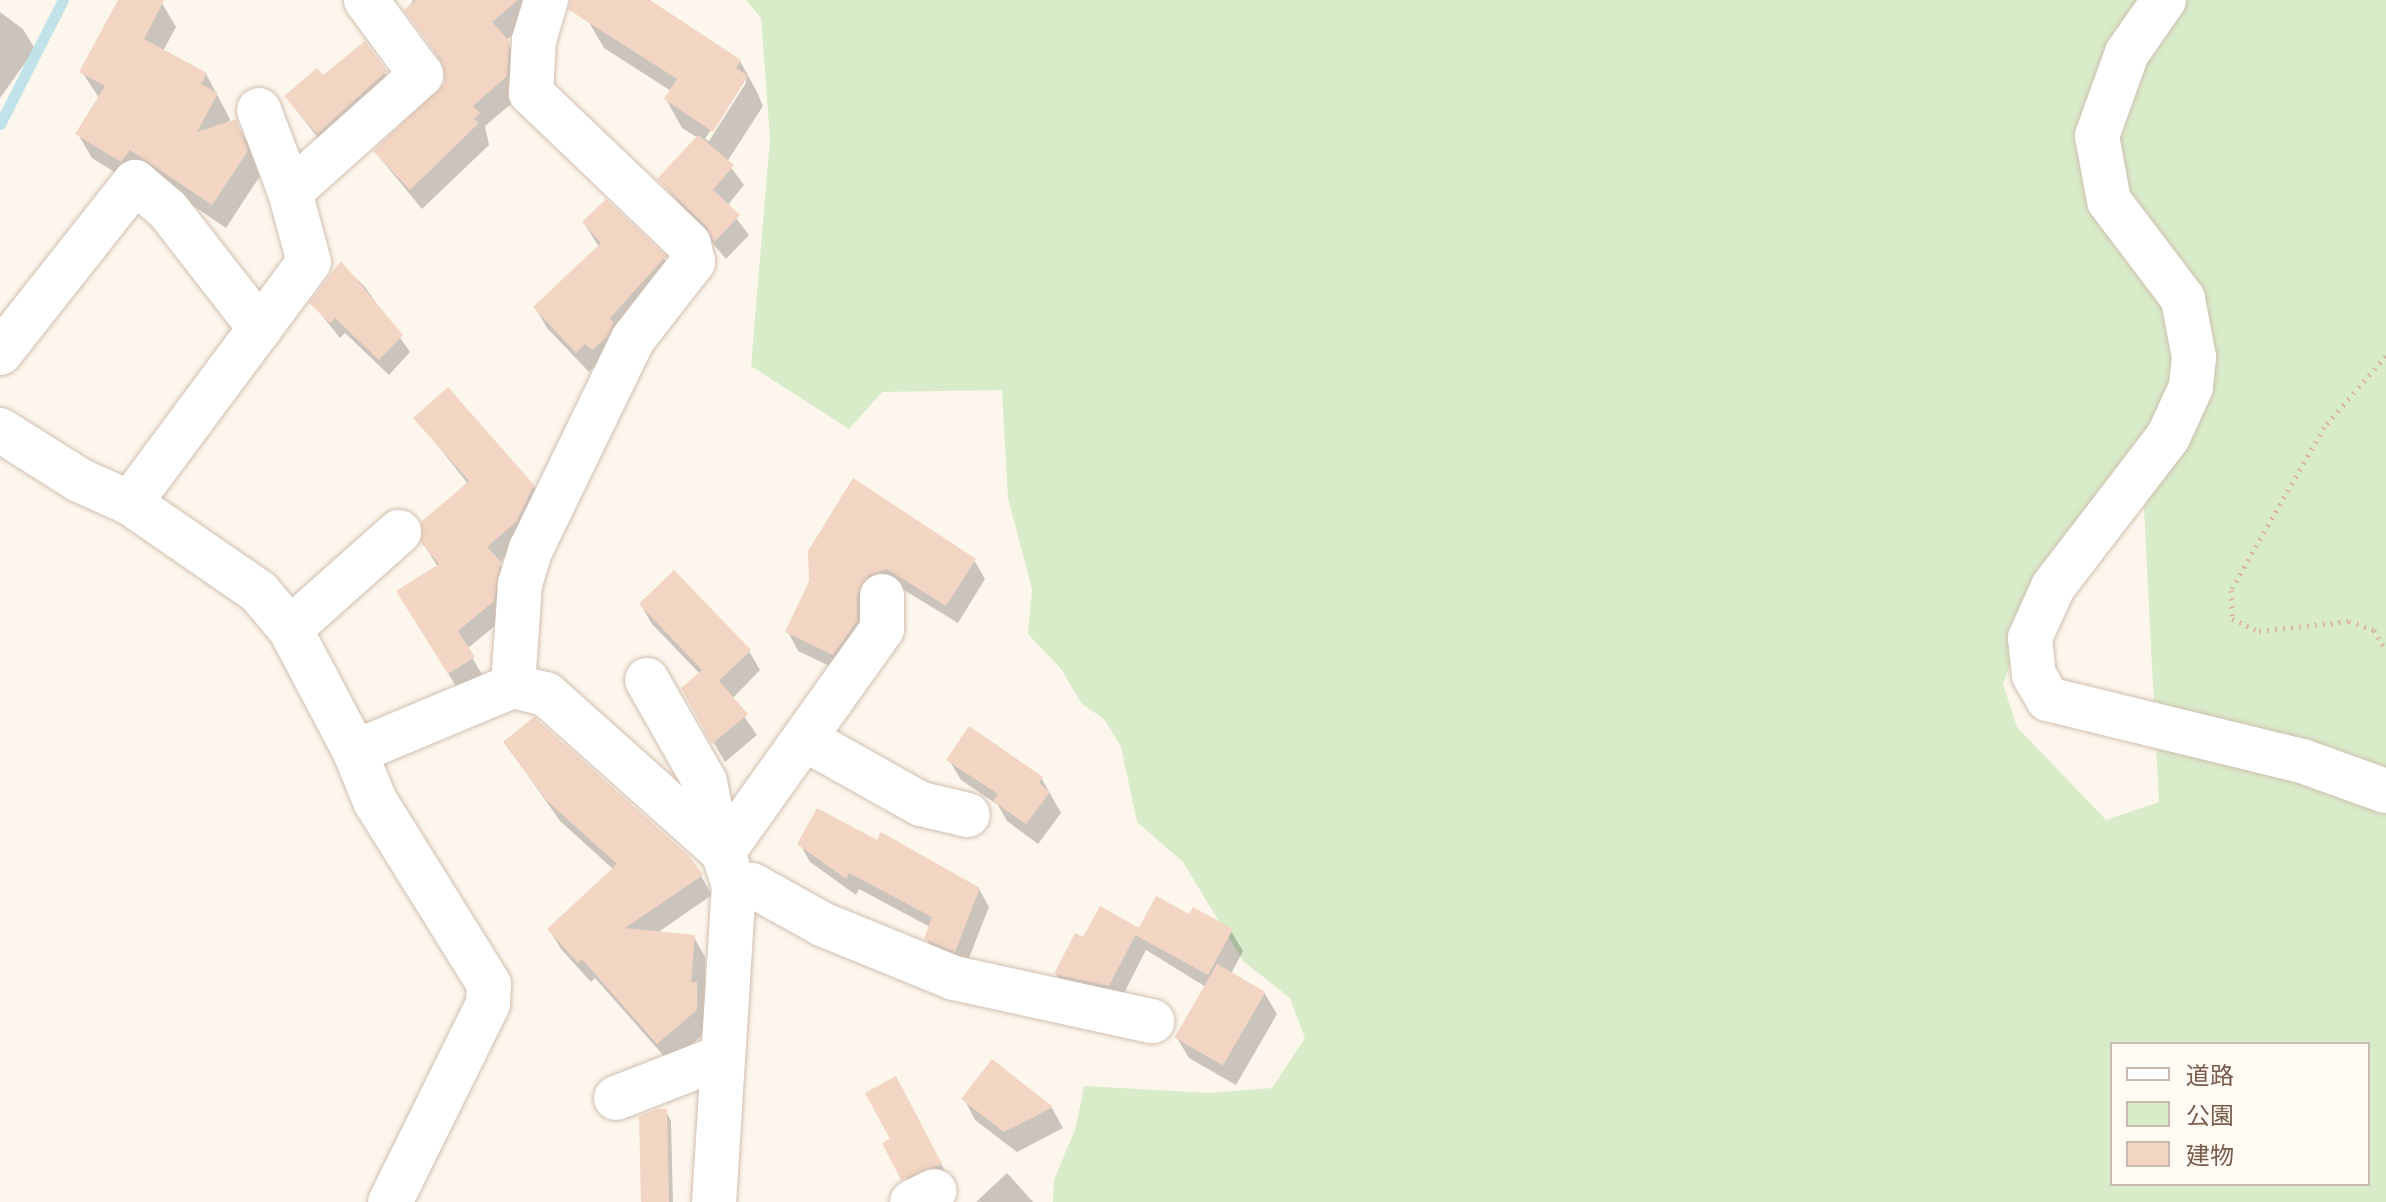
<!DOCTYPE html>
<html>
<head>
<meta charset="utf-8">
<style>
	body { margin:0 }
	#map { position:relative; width:2386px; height:1202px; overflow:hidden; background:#fdf6ec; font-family:Jost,"Noto Sans JP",sans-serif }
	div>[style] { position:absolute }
	.green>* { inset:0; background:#d8ecc9 }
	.shadow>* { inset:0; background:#0003 }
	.stream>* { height:11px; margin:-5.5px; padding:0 5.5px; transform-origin:5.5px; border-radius:5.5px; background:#bfe3e8 }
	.building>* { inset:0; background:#f3d5c3; transform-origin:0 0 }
	.path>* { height:5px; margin-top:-2.5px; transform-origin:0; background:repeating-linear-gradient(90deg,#d9b8a5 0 2px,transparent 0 8px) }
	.roads { filter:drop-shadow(0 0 2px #d1beb0) drop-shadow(0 0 2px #d1beb0) }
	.minor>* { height:44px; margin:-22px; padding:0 22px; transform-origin:22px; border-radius:22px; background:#fff }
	span { translate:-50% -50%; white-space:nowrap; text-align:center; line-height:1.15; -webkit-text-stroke:8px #fffaf3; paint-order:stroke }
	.legend { position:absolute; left:2110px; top:1042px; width:260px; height:144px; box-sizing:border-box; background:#fffaf3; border:2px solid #cabbb1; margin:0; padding:10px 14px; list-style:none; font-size:24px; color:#7a5c4d }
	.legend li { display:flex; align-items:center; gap:16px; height:40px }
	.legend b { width:40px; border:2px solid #cabbb1 }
</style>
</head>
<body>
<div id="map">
	<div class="green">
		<i style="clip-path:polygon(evenodd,746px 0,2386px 0,2386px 1202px,1053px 1202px,1054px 1180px,1076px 1127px,1084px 1086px,1210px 1093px,1272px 1088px,1305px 1038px,1290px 998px,1243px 961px,1183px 862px,1137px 822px,1121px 747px,1104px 719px,1082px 704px,1061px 669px,1028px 634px,1032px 589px,1008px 498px,1002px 390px,882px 392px,849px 429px,751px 366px,770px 139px,761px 18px,746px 0,2142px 470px,2159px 802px,2106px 820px,2017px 727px,2003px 684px,2016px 650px,2142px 470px,746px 0,2112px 1044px,2368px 1044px,2368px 1184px,2112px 1184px,2112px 1044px)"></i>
	</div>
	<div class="shadow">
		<i style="clip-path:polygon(119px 0,162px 3px,176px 27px,163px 51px,206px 74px,230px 119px,228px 124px,235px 121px,249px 146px,260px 176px,226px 228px,145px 173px,135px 185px,92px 158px,78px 134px,99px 98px,82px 72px)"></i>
		<i style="clip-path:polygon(413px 0,540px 0,532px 19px,506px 40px,520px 63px,518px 98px,485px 126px,489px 145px,422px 209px,375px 152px,447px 84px,444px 66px,407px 10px)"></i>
		<i style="clip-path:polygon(evenodd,584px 0,646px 0,740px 61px,756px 90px,763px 106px,727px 162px,744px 185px,727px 206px,749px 235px,726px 259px,659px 179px,698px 138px,682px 128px,666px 99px,671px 91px,604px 48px,587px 19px,584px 0,746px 76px,746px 83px,709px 141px,705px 139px,746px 76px)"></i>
		<i style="clip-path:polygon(0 12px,23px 29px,35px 49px,0 98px)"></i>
		<i style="clip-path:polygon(365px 44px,398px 93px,330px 153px,286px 97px,322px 78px)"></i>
		<i style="clip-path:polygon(584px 223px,664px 258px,676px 278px,589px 372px,547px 328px,535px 307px,599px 247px)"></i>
		<i style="clip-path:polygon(341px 264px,365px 287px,410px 352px,389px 375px,345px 333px,340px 338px,312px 303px)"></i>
		<i style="clip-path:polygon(416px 418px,533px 486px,543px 504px,526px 539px,499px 563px,510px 582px,503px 619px,467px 649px,483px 676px,459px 691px,408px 609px,438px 567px,423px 543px,468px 484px)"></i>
		<i style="clip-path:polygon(810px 552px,974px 560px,985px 579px,958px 623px,899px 587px,844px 673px,798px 651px,788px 632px,811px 581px)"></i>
		<i style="clip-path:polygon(641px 605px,749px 651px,760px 670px,732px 699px,757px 735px,725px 762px,683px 689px,700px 674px,652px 624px)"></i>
		<i style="clip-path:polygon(505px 743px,701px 876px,712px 895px,657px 933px,694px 937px,705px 957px,707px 1031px,670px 1063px,595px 978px,591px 982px,561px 949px,549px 929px,614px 870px,560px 821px)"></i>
		<i style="clip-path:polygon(949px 760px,1042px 779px,1061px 813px,1038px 844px,1007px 821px,998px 805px,961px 780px)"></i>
		<i style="clip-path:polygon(878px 843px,979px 889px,989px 907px,965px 968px,936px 956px,926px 938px,930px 927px,859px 889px,856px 895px,810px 862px,800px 844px)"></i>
		<i style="clip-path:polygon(1190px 917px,1231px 931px,1243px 951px,1231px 974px,1265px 994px,1277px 1014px,1236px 1085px,1189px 1058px,1177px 1038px,1206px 987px,1146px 950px,1119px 1003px,1066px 992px,1056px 974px,1083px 939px)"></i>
		<i style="clip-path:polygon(992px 1062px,1052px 1108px,1063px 1128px,1017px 1152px,975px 1120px,964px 1099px)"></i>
		<i style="clip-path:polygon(907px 1099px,952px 1185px,915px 1199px,892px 1140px)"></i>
		<i style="clip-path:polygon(666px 1111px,671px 1121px,673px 1202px,643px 1202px)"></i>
		<i style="clip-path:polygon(1007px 1173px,1033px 1202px,976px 1202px)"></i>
	</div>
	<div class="stream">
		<i style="left:0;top:124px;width:139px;rotate:-63.1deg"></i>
	</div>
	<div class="building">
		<i style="clip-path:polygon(118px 0,164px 0,144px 39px,207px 73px,201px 84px,218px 93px,197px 132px,236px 119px,248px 151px,212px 205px,130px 150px,121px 162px,75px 134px,105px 86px,79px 72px)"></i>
		<i style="clip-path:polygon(416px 0,518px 0,492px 22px,509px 41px,507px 76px,473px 106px,480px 113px,474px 119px,479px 123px,410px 190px,373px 151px,445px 83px,442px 61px,404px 10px)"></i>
		<i style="clip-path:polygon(570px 0,650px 0,741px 60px,736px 68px,748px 76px,713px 132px,664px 99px,677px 79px,569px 10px)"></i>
		<i style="clip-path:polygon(365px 41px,387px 71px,317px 134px,284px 96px,317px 68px,323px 75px)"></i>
		<i style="clip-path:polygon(698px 135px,734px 165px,713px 190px,740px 215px,714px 242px,706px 226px,657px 179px)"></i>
		<i style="clip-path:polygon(606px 199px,666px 256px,610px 318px,614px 323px,606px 338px,592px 350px,585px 344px,576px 353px,533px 307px,601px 243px,582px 222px)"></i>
		<i style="clip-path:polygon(341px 261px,403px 335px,379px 360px,335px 318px,330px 323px,309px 303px)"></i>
		<i style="clip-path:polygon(448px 387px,534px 485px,517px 521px,487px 547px,501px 562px,494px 601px,458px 631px,475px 657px,448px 674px,396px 591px,439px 564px,421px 543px,421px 522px,469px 481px,413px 418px)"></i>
		<i style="clip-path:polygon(853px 478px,976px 559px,946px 606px,887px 569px,869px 575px,857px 595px,857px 621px,833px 655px,785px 632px,809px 581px,808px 551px)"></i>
		<i style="clip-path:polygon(674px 570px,751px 650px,719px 681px,748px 714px,712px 744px,681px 688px,702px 670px,639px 604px)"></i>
		<i style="clip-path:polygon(534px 717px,689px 856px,703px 875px,625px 928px,695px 935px,691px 982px,697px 982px,697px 1010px,657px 1044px,582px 959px,578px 963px,547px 929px,617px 864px,547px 801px,503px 742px)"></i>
		<i style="clip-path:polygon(969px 726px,1043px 777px,1039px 783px,1050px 792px,1026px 824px,993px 801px,998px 794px,946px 760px)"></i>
		<i style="clip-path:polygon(817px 808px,877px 840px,881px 832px,980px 888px,955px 952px,924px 939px,932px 917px,849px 873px,846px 879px,797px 844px)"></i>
		<i style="clip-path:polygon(1156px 896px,1189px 914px,1193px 907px,1233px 929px,1208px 975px,1135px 935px)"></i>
		<i style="clip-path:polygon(1100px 906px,1139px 928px,1109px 986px,1054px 974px,1075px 933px,1083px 937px)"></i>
		<i style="left:1217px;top:964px;width:56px;height:85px;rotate:30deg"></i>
		<i style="clip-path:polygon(992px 1059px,1053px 1107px,1004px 1132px,961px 1099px)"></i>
		<i style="clip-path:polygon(896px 1076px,942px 1164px,901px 1180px,882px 1143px,890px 1139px,865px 1093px)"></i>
		<i style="clip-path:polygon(657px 1109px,667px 1109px,669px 1202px,641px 1202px,639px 1116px)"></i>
	</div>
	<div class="path">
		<i style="left:2386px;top:356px;width:94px;rotate:131.1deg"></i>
		<i style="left:2324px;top:427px;width:188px;rotate:119.7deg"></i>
		<i style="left:2231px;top:590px;width:29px;rotate:88deg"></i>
		<i style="left:2232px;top:619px;width:30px;rotate:24deg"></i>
		<i style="left:2259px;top:631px;width:91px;rotate:-6.3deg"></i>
		<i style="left:2349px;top:621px;width:27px;rotate:20deg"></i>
		<i style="left:2374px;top:630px;width:24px;rotate:60deg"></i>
	</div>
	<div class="roads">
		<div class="minor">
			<i style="left:2164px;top:0;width:65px;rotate:124.9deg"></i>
			<i style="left:2127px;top:53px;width:88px;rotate:109.9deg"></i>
			<i style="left:2097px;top:136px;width:66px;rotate:79.5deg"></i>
			<i style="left:2109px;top:201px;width:123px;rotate:52.9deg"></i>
			<i style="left:2183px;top:299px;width:59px;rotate:79.3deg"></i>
			<i style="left:2194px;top:357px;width:30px;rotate:96deg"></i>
			<i style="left:2191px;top:387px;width:55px;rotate:114.7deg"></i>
			<i style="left:2168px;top:437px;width:189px;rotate:127.5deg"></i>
			<i style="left:2053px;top:587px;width:56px;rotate:114.3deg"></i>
			<i style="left:2030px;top:638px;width:37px;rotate:84deg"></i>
			<i style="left:2034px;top:675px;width:28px;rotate:60deg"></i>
			<i style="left:2048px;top:699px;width:261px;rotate:13.7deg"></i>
			<i style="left:2302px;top:761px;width:89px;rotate:19.7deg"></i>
			<i style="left:259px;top:110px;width:88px;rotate:69.3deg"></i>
			<i style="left:0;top:353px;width:218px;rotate:-51.7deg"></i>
			<i style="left:135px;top:182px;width:43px;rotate:40.3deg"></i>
			<i style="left:168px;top:210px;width:150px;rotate:52.1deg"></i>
			<i style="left:0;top:430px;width:93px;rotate:32.3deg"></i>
			<i style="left:79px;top:480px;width:56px;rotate:24.3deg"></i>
			<i style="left:130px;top:503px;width:157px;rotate:34.6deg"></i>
			<i style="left:259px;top:592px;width:48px;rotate:50deg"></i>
			<i style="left:290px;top:629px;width:139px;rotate:62.1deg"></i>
			<i style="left:355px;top:752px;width:53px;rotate:67.8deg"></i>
			<i style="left:375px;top:801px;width:216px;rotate:58.1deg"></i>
			<i style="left:489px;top:984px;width:20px;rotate:93deg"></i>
			<i style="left:488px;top:1004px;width:221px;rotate:116.3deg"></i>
			<i style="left:130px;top:503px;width:300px;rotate:-53.4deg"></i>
			<i style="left:309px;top:262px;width:73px;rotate:-105.2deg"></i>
			<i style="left:290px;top:192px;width:176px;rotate:-41.8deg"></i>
			<i style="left:421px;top:75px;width:93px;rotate:-126.3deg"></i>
			<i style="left:290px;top:629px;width:146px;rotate:-41.7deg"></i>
			<i style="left:647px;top:680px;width:117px;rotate:60.4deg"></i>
			<i style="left:705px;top:782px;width:31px;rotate:79deg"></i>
			<i style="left:711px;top:812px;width:23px;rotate:115deg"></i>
			<i style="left:513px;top:686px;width:102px;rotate:-86.1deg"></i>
			<i style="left:520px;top:584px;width:37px;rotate:-73deg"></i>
			<i style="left:531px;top:549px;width:233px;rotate:-64.1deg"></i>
			<i style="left:633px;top:339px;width:98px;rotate:-52.1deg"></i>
			<i style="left:693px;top:262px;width:18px;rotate:-103deg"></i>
			<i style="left:689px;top:244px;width:219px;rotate:-136.3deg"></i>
			<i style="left:531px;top:93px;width:53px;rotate:-86.8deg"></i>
			<i style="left:534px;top:40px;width:42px;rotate:-73.3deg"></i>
			<i style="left:805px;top:739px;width:133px;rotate:29.3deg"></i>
			<i style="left:921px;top:804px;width:48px;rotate:13.2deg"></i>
			<i style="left:355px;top:752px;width:171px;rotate:-22.7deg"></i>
			<i style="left:513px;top:686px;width:34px;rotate:14deg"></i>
			<i style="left:546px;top:694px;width:237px;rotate:41.8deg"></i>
			<i style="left:723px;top:852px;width:35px;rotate:72deg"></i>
			<i style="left:734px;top:885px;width:318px;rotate:93.6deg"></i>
			<i style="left:723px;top:852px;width:274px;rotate:-54.5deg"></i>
			<i style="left:882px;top:629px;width:33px;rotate:-90deg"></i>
			<i style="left:734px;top:885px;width:18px"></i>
			<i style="left:752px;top:885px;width:82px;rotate:29.1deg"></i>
			<i style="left:824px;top:925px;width:140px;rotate:22.2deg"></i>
			<i style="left:954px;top:978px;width:203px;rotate:12.3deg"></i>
			<i style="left:616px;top:1098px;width:113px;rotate:-21.3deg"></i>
			<i style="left:912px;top:1202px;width:25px;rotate:-26deg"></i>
		</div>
	</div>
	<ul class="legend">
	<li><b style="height:10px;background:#fff"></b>道路</li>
	<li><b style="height:22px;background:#d8ecc9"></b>公園</li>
	<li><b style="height:22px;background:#f3d5c3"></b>建物</li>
	</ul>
</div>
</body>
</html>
